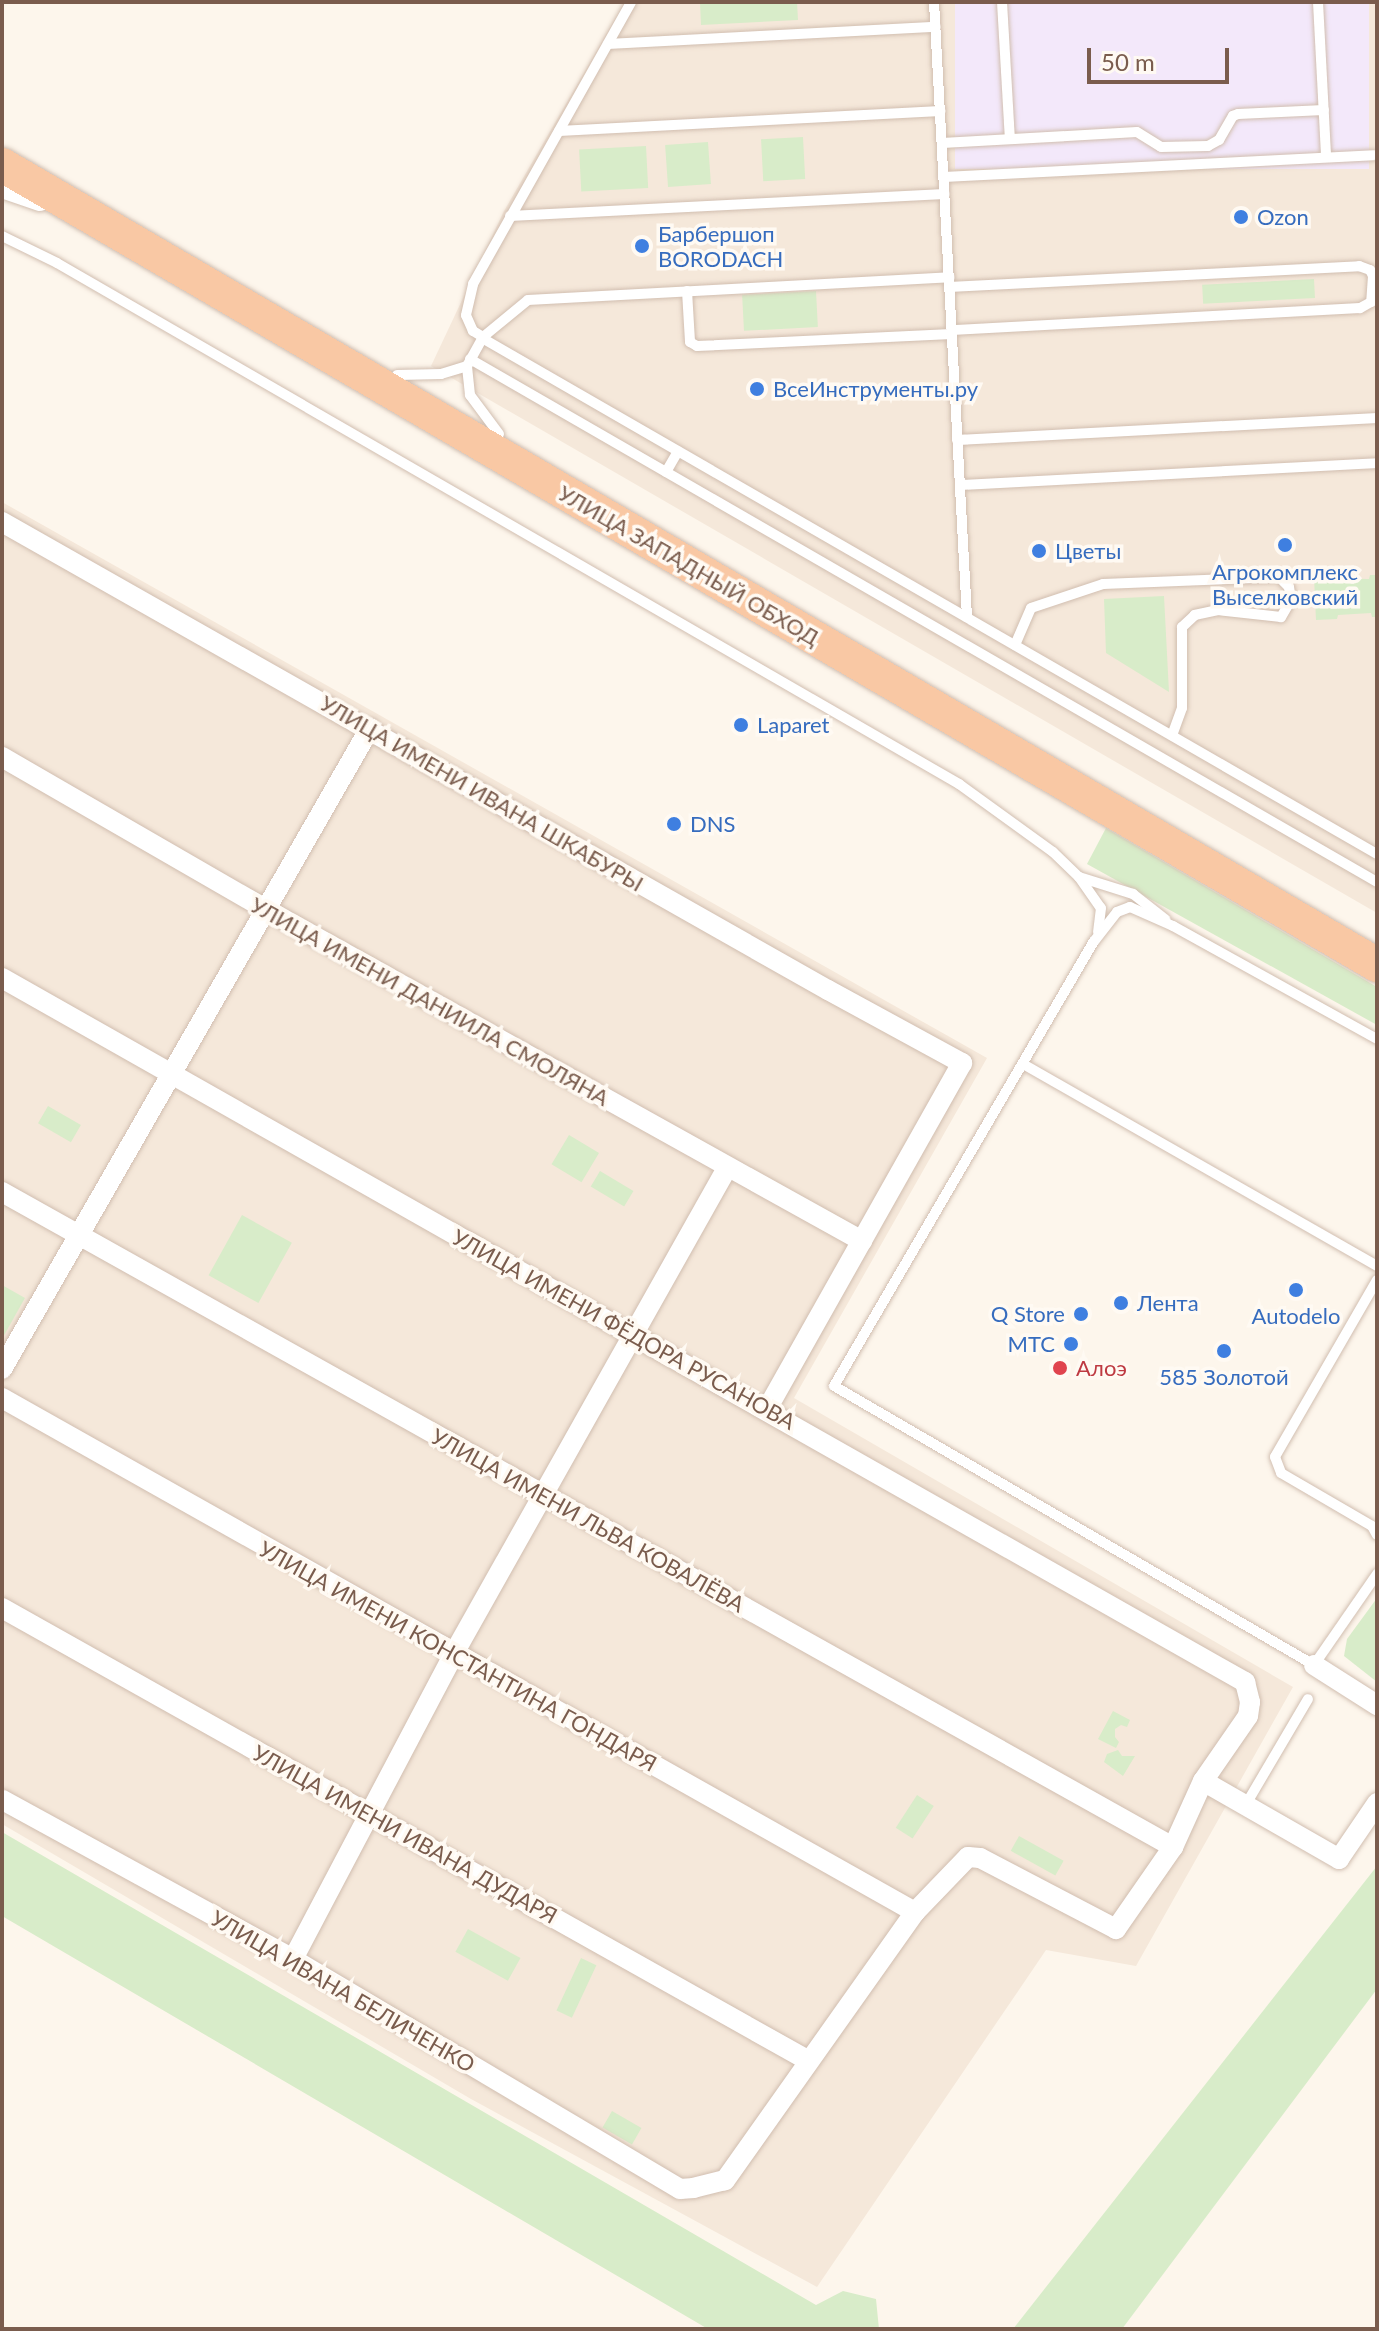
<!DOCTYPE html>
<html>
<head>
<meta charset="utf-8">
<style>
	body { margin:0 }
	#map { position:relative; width:1379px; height:2331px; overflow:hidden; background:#fdf6ec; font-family:Lato,sans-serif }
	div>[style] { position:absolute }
	.residential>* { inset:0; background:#f5e8da }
	.education>* { inset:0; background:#f3e8fa; transform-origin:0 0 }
	.green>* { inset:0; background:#d8ecc9; transform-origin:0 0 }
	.roads { filter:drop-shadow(0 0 2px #d1beb0) drop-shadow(0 0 2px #d1beb0) }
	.service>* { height:10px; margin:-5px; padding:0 5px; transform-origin:5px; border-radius:5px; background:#fff }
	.minor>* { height:20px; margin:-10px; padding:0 10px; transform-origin:10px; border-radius:10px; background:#fff }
	.trunk>* { height:34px; margin:-17px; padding:0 17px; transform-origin:17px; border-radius:17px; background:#f9c8a4 }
	.dots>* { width:22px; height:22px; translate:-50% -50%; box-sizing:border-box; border:4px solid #fffaf3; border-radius:50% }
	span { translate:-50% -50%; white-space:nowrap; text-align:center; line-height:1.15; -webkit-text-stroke:7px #fffaf3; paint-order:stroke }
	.shop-label { font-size:22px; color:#366cbe }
	.left { translate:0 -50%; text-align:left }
	.right { translate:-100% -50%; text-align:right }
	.street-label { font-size:22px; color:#7a5c4d }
	.health-label { font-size:22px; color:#be3a42 }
	.frame { position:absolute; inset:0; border:4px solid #7a5c4d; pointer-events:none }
	.scale { position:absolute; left:1087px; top:48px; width:142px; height:36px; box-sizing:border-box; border:4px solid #7a5c4d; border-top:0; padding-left:10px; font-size:24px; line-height:28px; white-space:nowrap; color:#7a5c4d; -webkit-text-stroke:6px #fffaf3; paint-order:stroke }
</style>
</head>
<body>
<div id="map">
	<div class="residential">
		<i style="clip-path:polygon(625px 2px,1377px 2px,1377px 913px,431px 366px,504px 211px)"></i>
		<i style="clip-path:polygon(2px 502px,987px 1058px,794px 1398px,1293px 1687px,1136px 1966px,1046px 1950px,817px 2287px,471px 2099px,2px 1824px)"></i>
	</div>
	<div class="education">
		<i style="left:955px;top:2px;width:414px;height:167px"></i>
	</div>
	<div class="green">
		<i style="clip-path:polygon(700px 2px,797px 2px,798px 20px,701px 25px)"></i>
		<i style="left:803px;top:137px;width:42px;height:42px;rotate:87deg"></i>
		<i style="left:708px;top:142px;width:42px;height:43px;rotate:86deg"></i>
		<i style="left:646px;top:146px;width:42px;height:67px;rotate:87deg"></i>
		<i style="left:1314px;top:279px;width:19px;height:112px;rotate:87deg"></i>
		<i style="left:816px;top:291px;width:36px;height:74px;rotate:87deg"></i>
		<i style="clip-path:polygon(1370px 575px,1377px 575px,1377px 617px,1372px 617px,1371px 613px,1338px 615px,1337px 619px,1316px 620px,1314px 578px,1369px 579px)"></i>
		<i style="clip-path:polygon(1164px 596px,1169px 692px,1106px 653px,1104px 599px)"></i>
		<i style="clip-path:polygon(1106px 828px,1377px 987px,1377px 1025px,1087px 864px)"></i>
		<i style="left:48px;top:1106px;width:38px;height:20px;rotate:30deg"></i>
		<i style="left:569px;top:1135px;width:35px;height:34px;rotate:31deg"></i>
		<i style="left:600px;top:1171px;width:39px;height:18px;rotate:31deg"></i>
		<i style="left:242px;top:1215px;width:57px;height:69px;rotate:29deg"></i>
		<i style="clip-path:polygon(2px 1285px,25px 1298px,2px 1339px)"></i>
		<i style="clip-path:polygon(1377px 1598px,1377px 1682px,1344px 1656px,1347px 1639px)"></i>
		<i style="clip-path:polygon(1113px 1711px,1130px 1720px,1127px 1727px,1121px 1725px,1115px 1729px,1115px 1737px,1119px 1742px,1116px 1748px,1098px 1739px)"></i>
		<i style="clip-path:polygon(1118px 1750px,1122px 1756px,1135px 1756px,1123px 1776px,1104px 1762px,1107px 1754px)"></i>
		<i style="left:917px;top:1795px;width:20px;height:39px;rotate:33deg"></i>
		<i style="clip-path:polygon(2px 1832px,816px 2305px,843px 2291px,876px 2299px,879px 2329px,708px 2329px,2px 1916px)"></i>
		<i style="left:1019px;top:1836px;width:51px;height:17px;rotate:29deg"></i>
		<i style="clip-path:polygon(1377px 1866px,1377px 1989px,1122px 2329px,1013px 2329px)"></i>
		<i style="left:468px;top:1929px;width:60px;height:26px;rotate:29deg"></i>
		<i style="left:581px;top:1958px;width:17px;height:58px;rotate:25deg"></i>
		<i style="left:612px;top:2111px;width:34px;height:19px;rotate:30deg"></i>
	</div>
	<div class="roads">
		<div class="service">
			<i style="left:934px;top:2px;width:616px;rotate:86.93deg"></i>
			<i style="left:1002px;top:2px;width:137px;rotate:86.7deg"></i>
			<i style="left:1318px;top:2px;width:155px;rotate:87deg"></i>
			<i style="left:608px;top:44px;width:328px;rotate:-3deg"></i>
			<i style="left:559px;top:131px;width:382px;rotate:-3deg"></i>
			<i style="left:942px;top:143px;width:195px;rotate:-3.2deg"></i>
			<i style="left:1137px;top:132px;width:28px;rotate:32deg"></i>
			<i style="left:1161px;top:147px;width:47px;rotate:-1.2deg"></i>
			<i style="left:1208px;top:146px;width:13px;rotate:-29deg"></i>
			<i style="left:1219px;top:140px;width:28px;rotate:-60deg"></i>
			<i style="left:1233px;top:116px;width:5px;rotate:-22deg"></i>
			<i style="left:1238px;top:114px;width:86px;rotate:-2.7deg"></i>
			<i style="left:944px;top:177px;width:430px;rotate:-2.9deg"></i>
			<i style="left:510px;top:216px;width:435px;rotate:-2.9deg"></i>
			<i style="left:2px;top:236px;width:61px;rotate:26.1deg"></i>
			<i style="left:57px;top:263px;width:1042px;rotate:30.01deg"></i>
			<i style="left:959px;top:784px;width:116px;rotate:35.9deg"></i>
			<i style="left:1053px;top:852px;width:36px;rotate:44deg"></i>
			<i style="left:1079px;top:877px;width:38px;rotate:55deg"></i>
			<i style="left:1101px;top:908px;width:24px;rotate:97deg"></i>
			<i style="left:949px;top:287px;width:411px;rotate:-2.9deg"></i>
			<i style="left:1359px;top:266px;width:12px;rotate:20deg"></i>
			<i style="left:1370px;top:270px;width:7px;rotate:63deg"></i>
			<i style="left:1373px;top:276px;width:26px;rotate:94deg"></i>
			<i style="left:1371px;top:302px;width:13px;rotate:151deg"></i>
			<i style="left:1360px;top:308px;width:409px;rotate:176.9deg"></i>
			<i style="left:687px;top:291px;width:51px;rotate:86.6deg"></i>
			<i style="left:690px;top:342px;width:8px;rotate:30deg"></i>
			<i style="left:697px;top:346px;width:255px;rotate:-2.7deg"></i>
			<i style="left:483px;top:337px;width:12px;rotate:-149deg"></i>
			<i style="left:473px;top:331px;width:17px;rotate:-114deg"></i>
			<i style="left:466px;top:315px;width:32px;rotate:-77deg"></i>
			<i style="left:473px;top:284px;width:323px;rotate:-60.7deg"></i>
			<i style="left:482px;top:338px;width:1033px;rotate:29.97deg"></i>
			<i style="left:470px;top:359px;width:1047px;rotate:29.97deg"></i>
			<i style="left:397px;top:375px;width:44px;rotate:-1.3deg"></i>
			<i style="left:441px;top:374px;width:27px;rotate:-17deg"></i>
			<i style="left:499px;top:434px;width:49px;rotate:-126.6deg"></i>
			<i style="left:470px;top:395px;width:29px;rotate:-96deg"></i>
			<i style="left:467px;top:366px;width:33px;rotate:-61deg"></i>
			<i style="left:483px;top:337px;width:58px;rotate:-39.4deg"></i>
			<i style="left:528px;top:300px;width:422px;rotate:-3.1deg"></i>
			<i style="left:957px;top:440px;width:421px;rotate:-3deg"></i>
			<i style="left:666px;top:472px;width:24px;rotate:-60deg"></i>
			<i style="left:960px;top:485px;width:418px;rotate:-3deg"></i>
			<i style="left:1015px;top:645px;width:40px;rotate:-66.6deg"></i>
			<i style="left:1031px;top:608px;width:76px;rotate:-18.4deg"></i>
			<i style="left:1103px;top:584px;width:176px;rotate:-2.3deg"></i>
			<i style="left:1279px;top:577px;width:14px;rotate:45deg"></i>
			<i style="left:1289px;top:587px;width:13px;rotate:81deg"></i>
			<i style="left:1291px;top:600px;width:20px;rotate:120deg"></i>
			<i style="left:1281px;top:617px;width:63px;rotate:-173.7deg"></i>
			<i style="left:1218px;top:610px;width:24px;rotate:168deg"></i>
			<i style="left:1195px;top:615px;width:18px;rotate:137deg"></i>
			<i style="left:1182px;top:627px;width:81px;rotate:90deg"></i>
			<i style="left:1182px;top:708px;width:29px;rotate:110deg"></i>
			<i style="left:1079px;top:877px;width:57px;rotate:17.5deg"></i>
			<i style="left:1133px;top:894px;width:41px;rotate:38deg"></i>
			<i style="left:1377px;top:1039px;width:233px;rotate:-151deg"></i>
			<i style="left:1173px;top:926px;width:47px;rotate:-156.2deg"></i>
			<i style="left:1130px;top:907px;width:14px;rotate:159deg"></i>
			<i style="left:1117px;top:912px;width:37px;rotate:128deg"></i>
			<i style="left:1094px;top:941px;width:515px;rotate:120.3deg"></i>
			<i style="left:834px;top:1386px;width:555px;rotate:30.17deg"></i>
			<i style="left:1314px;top:1665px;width:111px;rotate:-55.3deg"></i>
			<i style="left:1023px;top:1064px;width:408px;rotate:29.7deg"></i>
			<i style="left:1377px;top:1280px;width:204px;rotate:120deg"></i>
			<i style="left:1275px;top:1457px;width:17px;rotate:69deg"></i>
			<i style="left:1281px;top:1473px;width:105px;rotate:30.2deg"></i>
			<i style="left:1372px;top:1526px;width:10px;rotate:61deg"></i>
			<i style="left:1245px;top:1806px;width:124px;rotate:-59.5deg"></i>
		</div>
		<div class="minor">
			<i style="left:2px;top:188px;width:40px;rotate:18.9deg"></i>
			<i style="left:2px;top:522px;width:949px;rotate:29.54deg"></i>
			<i style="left:828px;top:990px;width:153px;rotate:28.6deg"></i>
			<i style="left:962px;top:1063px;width:397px;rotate:119.4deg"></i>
			<i style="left:2px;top:757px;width:306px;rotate:30deg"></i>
			<i style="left:267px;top:910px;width:681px;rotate:29.09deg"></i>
			<i style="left:2px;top:978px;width:1429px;rotate:29.53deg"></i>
			<i style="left:1245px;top:1682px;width:21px;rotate:76deg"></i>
			<i style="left:1250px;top:1702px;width:14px;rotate:98deg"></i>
			<i style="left:1248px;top:1716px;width:79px;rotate:124.7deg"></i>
			<i style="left:1203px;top:1781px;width:72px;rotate:114.4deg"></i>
			<i style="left:1173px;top:1847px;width:100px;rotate:124.8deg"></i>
			<i style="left:1116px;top:1929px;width:153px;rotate:-152.4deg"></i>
			<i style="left:980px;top:1858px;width:12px;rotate:-175deg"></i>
			<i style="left:968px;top:1857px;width:76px;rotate:133.9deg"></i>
			<i style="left:915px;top:1912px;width:329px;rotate:125.3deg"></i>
			<i style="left:725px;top:2180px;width:32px;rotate:166deg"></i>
			<i style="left:694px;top:2188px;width:14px;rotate:176deg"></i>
			<i style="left:680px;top:2189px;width:450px;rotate:-149.3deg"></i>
			<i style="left:293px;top:1959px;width:332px;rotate:-151.3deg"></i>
			<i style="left:2px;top:1192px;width:1342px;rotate:29.22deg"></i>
			<i style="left:2px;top:1369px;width:739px;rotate:-60.14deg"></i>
			<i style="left:2px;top:1398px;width:1048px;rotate:29.38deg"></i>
			<i style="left:2px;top:1608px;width:923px;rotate:29.31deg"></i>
			<i style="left:1314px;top:1665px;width:75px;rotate:32.4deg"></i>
			<i style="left:1203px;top:1781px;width:157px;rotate:29.8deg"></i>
			<i style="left:1339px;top:1859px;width:68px;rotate:-55.8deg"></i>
			<i style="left:293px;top:1959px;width:344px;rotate:-62.2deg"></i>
			<i style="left:453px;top:1655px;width:559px;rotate:-60.64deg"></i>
		</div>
		<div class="trunk">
			<i style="left:2px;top:165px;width:1591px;rotate:30.19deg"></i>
		</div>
	</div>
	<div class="dots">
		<i style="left:1241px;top:217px;background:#3f7fe0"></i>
		<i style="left:642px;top:246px;background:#3f7fe0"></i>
		<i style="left:757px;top:389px;background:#3f7fe0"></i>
		<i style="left:1285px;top:545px;background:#3f7fe0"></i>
		<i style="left:1039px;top:551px;background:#3f7fe0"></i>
		<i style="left:741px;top:725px;background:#3f7fe0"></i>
		<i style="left:674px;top:824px;background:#3f7fe0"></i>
		<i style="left:1296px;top:1290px;background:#3f7fe0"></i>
		<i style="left:1121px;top:1303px;background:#3f7fe0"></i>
		<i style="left:1081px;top:1314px;background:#3f7fe0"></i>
		<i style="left:1071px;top:1344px;background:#3f7fe0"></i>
		<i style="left:1224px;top:1351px;background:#3f7fe0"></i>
		<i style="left:1060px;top:1368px;background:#e0444e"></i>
	</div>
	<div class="shop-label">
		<span class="left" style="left:1257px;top:217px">Ozon</span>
		<span class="left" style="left:658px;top:246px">Барбершоп<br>BORODACH</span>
		<span class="left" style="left:773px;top:389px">ВсеИнструменты.ру</span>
		<span class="left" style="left:1055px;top:551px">Цветы</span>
		<span style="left:1285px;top:584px">Агрокомплекс<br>Выселковский</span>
		<span class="left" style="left:757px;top:725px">Laparet</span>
		<span class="left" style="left:690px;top:824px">DNS</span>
		<span class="left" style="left:1137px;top:1303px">Лента</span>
		<span class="right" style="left:1065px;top:1314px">Q Store</span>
		<span style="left:1296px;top:1316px">Autodelo</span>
		<span class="right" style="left:1055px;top:1344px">МТС</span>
		<span style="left:1224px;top:1377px">585 Золотой</span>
	</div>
	<div class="street-label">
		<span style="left:689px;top:565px;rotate:30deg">УЛИЦА ЗАПАДНЫЙ ОБХОД</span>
		<span style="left:482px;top:793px;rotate:30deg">УЛИЦА ИМЕНИ ИВАНА ШКАБУРЫ</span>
		<span style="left:430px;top:1001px;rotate:29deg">УЛИЦА ИМЕНИ ДАНИИЛА СМОЛЯНА</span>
		<span style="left:624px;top:1329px;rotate:29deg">УЛИЦА ИМЕНИ ФЁДОРА РУСАНОВА</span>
		<span style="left:588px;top:1520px;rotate:29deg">УЛИЦА ИМЕНИ ЛЬВА КОВАЛЁВА</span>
		<span style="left:458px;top:1656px;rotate:29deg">УЛИЦА ИМЕНИ КОНСТАНТИНА ГОНДАРЯ</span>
		<span style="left:405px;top:1834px;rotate:29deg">УЛИЦА ИМЕНИ ИВАНА ДУДАРЯ</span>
		<span style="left:343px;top:1991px;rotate:30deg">УЛИЦА ИВАНА БЕЛИЧЕНКО</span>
	</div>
	<div class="health-label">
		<span class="left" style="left:1076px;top:1368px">Алоэ</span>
	</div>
	<div class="frame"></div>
	<div class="scale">50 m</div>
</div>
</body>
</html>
